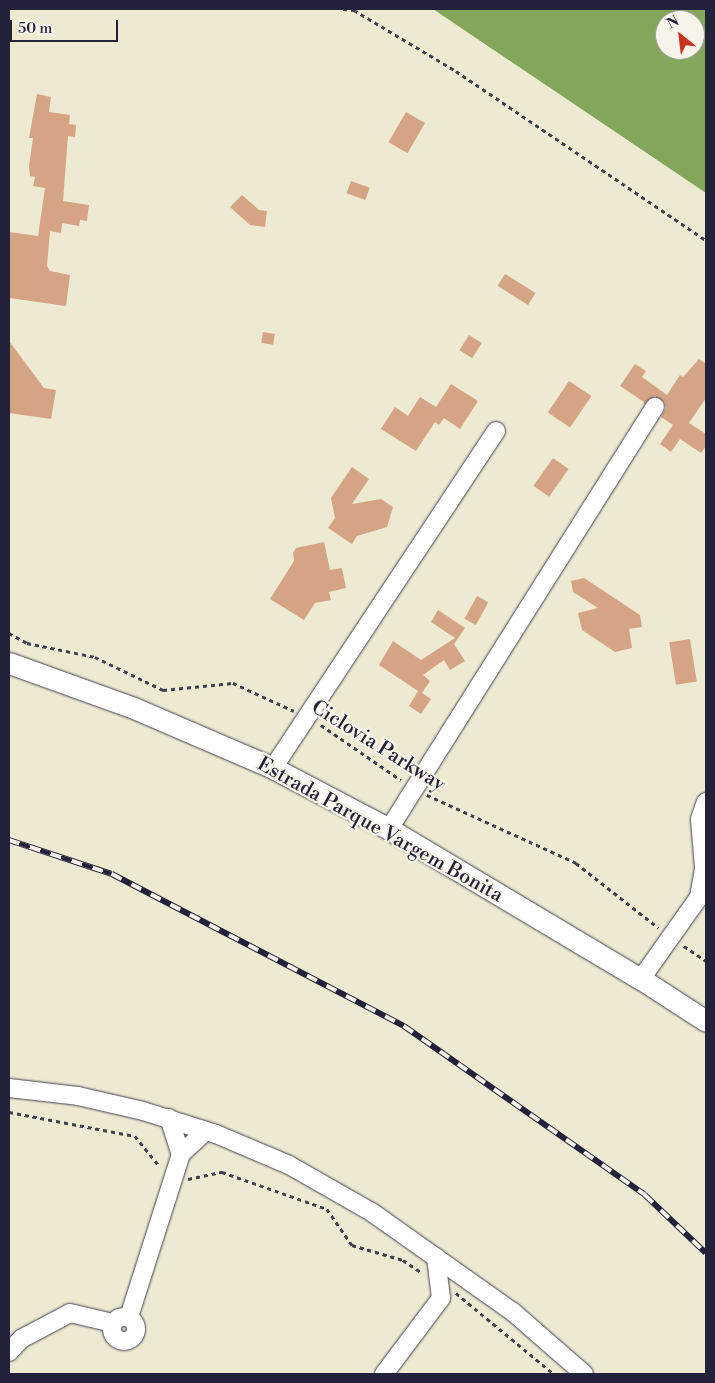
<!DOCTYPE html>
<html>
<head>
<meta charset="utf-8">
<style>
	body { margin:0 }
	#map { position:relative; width:715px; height:1383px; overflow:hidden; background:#eee9d1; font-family:"Libre Bodoni",serif }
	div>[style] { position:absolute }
	.forest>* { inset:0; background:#84a65b }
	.building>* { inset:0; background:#d5a485; transform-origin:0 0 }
	.path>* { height:2.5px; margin-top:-1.25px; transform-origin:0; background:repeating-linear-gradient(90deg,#414052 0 4px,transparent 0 8px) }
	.roads { filter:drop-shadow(0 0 1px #414052) drop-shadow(0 0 1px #414052) }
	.minor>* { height:18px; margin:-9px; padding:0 9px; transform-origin:9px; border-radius:9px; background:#fff }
	.minor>.ring { margin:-9px; padding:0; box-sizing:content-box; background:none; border:18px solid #fff; border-radius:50% }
	.major>* { height:21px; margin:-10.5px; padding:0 10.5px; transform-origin:10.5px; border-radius:10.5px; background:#fff }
	.rail>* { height:5.5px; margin-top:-2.75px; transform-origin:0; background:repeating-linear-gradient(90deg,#f7f3e8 0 11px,#22223b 0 22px); box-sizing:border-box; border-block:1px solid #22223b }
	span { translate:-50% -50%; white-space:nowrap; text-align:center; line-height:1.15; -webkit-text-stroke:4.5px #f7f3e8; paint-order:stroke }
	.street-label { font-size:20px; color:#22223b }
	.frame { position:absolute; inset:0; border:10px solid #22223b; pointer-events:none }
	.north { position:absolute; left:655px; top:10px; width:50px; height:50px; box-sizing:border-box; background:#f7f3e8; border:1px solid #a29fa3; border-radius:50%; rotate:331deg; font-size:14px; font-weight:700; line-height:20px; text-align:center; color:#22223b }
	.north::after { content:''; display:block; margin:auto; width:18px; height:22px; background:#c8321e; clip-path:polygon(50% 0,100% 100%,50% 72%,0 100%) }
	.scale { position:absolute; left:10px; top:20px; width:108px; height:22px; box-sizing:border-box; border:2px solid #22223b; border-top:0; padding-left:6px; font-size:15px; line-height:18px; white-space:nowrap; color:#22223b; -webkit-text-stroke:4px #f7f3e8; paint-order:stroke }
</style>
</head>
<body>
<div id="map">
	<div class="forest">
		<i style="clip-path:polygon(evenodd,433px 9px,706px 9px,706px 193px,433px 9px,665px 20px,695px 20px,695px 50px,665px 50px,665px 20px)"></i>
	</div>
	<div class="building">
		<i style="clip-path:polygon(37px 94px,51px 97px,49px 112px,70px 115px,69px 124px,76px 125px,75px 137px,68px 136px,63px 201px,89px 205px,87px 221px,80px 220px,79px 226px,62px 223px,61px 233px,50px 231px,47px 266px,50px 271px,70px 275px,66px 306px,9px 298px,9px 232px,38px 236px,45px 188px,33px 186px,35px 177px,30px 176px,29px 166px,33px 138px,29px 138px)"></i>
		<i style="left:406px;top:112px;width:22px;height:35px;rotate:30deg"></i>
		<i style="left:351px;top:181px;width:20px;height:13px;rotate:20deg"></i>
		<i style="clip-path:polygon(242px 195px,259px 210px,267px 211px,265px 227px,250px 225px,230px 207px)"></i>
		<i style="left:505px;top:274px;width:36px;height:14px;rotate:32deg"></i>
		<i style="left:263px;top:332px;width:12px;height:11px;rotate:9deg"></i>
		<i style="left:469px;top:335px;width:15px;height:18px;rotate:32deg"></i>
		<i style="clip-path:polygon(9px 341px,44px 388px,56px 390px,51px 419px,9px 413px)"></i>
		<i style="clip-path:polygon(699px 359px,706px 364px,706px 398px,689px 423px,706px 434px,706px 446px,701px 453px,680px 439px,671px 452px,660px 444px,673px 425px,661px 417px,666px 408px,664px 402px,655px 396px,644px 405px,644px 402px,620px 386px,635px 364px,646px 371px,642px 377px,667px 395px,680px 375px,683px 377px)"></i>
		<i style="left:569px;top:381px;width:27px;height:38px;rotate:34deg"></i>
		<i style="clip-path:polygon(451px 384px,478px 401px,460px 429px,444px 418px,439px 425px,435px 422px,416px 451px,381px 429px,395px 407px,408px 416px,420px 397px,436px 407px)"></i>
		<i style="left:553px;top:458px;width:19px;height:34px;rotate:35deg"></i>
		<i style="clip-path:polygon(352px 467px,369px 479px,352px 504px,381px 499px,393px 507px,387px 527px,357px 536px,352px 544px,328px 528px,335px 518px,331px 498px)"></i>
		<i style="clip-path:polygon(324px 542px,330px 570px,342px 568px,346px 588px,329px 592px,331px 600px,315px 603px,304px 620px,270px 599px,294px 561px,293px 553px,296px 548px)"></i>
		<i style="clip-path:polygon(584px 578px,640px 615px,642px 627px,629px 629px,632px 648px,615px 652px,582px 630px,578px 613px,598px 608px,573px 592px,571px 581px)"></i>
		<i style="left:477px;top:596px;width:13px;height:26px;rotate:29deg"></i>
		<i style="clip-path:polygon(438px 610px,465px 628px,454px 644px,465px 661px,450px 670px,444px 660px,423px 675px,430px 681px,422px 693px,431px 699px,421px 714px,409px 706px,418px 691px,379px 665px,393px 641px,421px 660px,455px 638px,431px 622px)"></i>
		<i style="left:690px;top:639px;width:43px;height:21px;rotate:81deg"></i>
	</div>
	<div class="path">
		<i style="left:343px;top:9px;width:11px;rotate:5deg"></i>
		<i style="left:354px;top:10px;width:119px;rotate:30.9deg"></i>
		<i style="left:456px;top:71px;width:302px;rotate:34.1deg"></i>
		<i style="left:9px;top:633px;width:21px;rotate:29deg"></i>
		<i style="left:27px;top:643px;width:69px;rotate:11.6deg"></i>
		<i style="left:95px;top:657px;width:76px;rotate:25.9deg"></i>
		<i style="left:163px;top:690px;width:70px;rotate:-5.7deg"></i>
		<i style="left:233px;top:683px;width:67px;rotate:24.7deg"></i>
		<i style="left:321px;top:725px;width:97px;rotate:34.5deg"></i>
		<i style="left:427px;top:795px;width:164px;rotate:24.5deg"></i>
		<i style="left:576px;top:863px;width:105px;rotate:38.1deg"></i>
		<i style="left:684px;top:946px;width:27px;rotate:34deg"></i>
		<i style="left:9px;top:1112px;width:128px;rotate:10.8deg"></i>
		<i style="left:135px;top:1136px;width:40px;rotate:51deg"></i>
		<i style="left:188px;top:1179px;width:35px;rotate:-12deg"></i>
		<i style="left:222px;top:1172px;width:111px;rotate:19.4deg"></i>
		<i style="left:327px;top:1209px;width:44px;rotate:55.2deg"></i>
		<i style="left:352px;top:1245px;width:53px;rotate:16.4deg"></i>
		<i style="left:403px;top:1260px;width:22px;rotate:34deg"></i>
		<i style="left:456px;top:1293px;width:127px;rotate:39.6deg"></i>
	</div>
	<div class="roads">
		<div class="minor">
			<i style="left:273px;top:768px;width:404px;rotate:-56.5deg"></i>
			<i style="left:389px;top:829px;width:499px;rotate:-57.8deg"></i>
			<i style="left:641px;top:979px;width:100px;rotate:-54.7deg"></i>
			<i style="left:699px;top:897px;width:29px;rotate:-80deg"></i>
			<i style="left:704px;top:868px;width:49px;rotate:-94.7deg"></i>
			<i style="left:700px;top:819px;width:18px;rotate:-71deg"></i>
			<i style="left:9px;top:1088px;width:69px;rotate:6.6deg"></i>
			<i style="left:78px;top:1096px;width:67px;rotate:13deg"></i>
			<i style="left:143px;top:1111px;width:77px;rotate:17.5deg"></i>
			<i style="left:216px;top:1134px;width:79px;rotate:23deg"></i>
			<i style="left:289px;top:1165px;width:97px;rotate:29.7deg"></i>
			<i style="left:373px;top:1213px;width:171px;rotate:35.3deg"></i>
			<i style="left:513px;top:1312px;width:94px;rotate:41.1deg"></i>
			<i style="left:169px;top:1118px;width:38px;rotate:72deg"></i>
			<i class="ring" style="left:112px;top:1317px;width:6px;height:6px"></i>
			<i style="left:129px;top:1317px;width:171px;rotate:-72.3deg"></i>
			<i style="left:181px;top:1154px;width:34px;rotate:-43deg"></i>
			<i style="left:9px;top:1352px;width:18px;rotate:-47deg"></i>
			<i style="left:21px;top:1339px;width:55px;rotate:-28deg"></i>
			<i style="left:70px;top:1313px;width:44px;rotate:13.1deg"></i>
			<i style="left:384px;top:1374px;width:95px;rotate:-53.1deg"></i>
			<i style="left:441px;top:1298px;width:41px;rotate:-97deg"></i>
		</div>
		<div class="major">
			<i style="left:9px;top:663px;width:133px;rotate:19.8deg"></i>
			<i style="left:134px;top:708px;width:151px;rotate:23.3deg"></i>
			<i style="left:273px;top:768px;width:131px;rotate:27.7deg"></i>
			<i style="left:389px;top:829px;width:293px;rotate:30.8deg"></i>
			<i style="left:641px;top:979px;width:77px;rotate:32.9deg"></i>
		</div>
	</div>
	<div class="rail">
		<i style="left:9px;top:840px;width:108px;rotate:18.3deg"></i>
		<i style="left:112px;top:874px;width:329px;rotate:27.5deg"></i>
		<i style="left:404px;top:1026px;width:294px;rotate:35deg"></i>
		<i style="left:645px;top:1195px;width:84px;rotate:43.6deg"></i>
	</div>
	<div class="street-label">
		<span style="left:378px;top:746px;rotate:32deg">Ciclovia Parkway</span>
		<span style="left:380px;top:830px;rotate:29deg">Estrada Parque Vargem Bonita</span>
	</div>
	<div class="frame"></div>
	<div class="north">N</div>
	<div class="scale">50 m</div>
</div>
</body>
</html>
